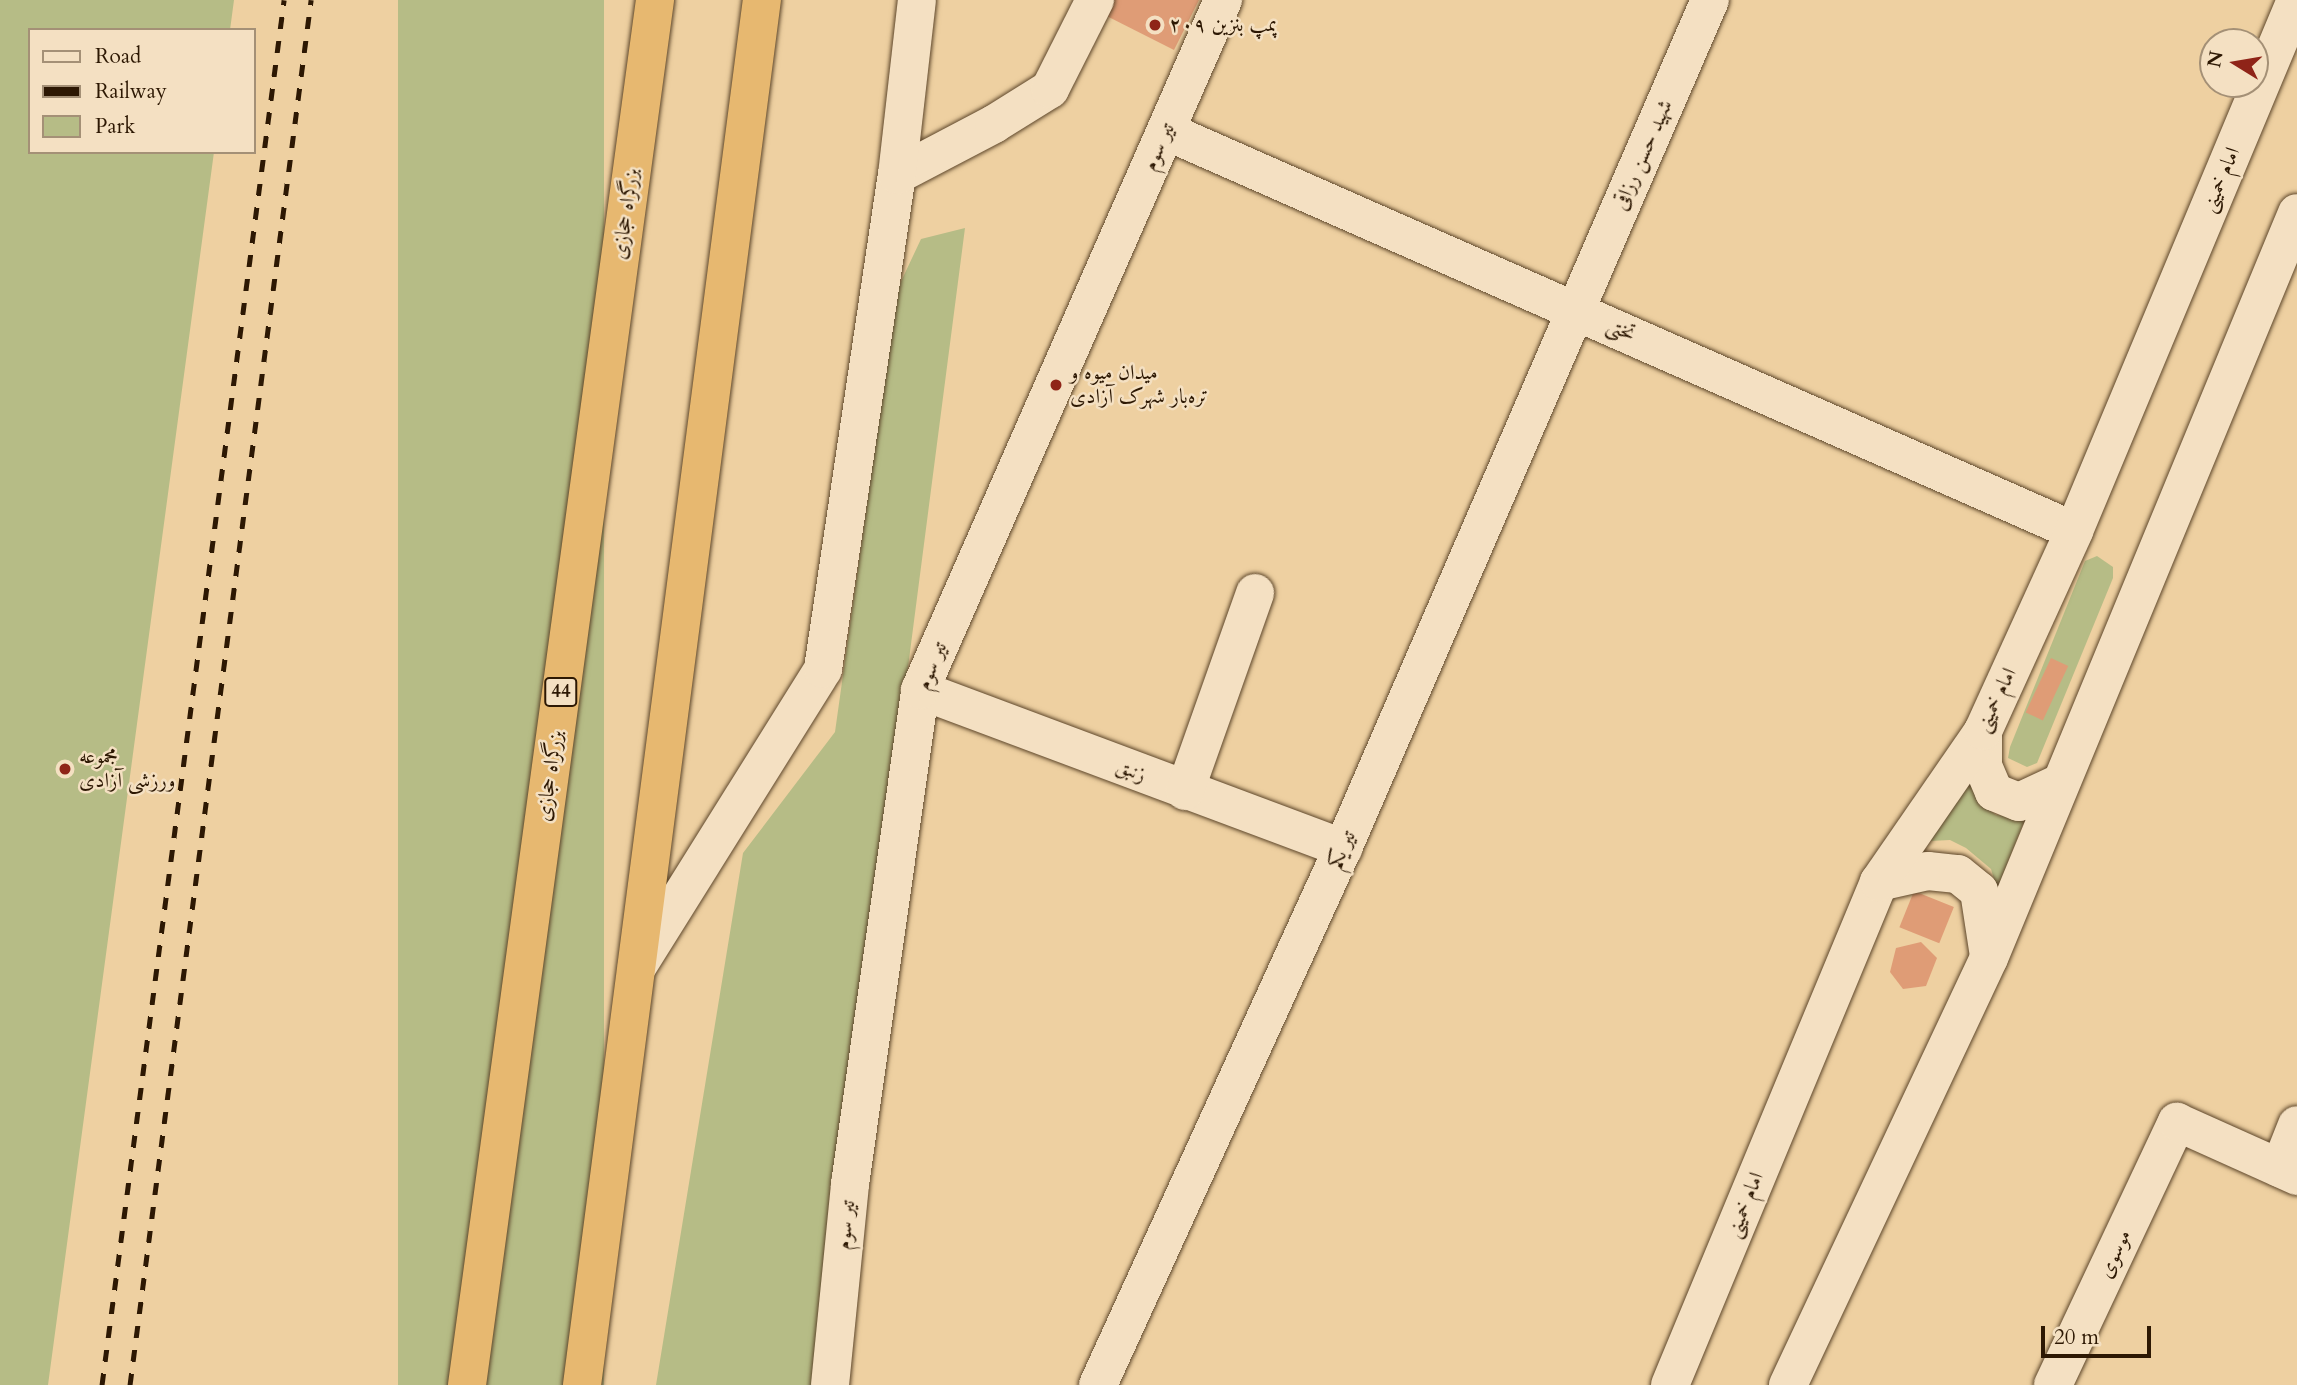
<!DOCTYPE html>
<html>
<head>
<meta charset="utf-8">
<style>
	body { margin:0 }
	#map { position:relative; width:2297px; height:1385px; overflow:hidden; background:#eed0a1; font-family:Cardo,Amiri,serif }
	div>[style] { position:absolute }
	.green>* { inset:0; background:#b6bc86; transform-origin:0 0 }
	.building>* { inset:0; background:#df9c76; transform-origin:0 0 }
	.roads { filter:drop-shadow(0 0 2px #5d462a) drop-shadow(0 0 2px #5d462a) }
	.minor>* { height:38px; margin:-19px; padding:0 19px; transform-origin:19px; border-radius:19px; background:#f4e0c2 }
	.highway>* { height:38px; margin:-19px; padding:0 19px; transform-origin:19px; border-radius:19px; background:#e7b870 }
	.rail>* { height:5px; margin-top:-2.5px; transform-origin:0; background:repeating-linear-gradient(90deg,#2d1803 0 12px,transparent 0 24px) }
	.dots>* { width:19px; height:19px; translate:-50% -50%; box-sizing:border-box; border:4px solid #f4e0c2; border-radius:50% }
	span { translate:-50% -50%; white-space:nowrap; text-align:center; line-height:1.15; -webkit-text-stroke:5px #f4e0c2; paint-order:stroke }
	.shield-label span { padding:2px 5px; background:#f4e0c2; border:2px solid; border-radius:5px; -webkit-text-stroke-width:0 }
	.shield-label { font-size:19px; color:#2d1803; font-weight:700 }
	.poi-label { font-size:21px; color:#2d1803 }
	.left { translate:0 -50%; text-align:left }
	.street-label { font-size:21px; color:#2d1803 }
	.legend { position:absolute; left:28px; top:28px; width:228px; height:126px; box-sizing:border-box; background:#f4e0c2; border:2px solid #a49076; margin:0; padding:9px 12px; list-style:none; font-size:21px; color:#2d1803 }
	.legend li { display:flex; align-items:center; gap:14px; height:35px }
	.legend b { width:35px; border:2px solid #a49076 }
	.north { position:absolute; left:2199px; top:28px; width:70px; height:70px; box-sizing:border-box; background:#f4e0c2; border:2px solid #a49076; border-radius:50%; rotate:281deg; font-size:19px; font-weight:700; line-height:28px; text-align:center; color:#2d1803 }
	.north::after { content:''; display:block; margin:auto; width:24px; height:32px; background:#8f2418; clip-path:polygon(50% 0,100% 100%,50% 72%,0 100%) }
	.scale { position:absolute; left:2041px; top:1326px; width:110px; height:32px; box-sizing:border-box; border:4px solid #2d1803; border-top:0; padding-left:9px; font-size:21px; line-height:24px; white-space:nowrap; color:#2d1803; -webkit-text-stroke:5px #f4e0c2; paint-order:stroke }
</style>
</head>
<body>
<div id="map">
	<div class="green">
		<i style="clip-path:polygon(0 0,234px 0,230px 30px,30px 30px,30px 152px,214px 152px,48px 1385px,0 1385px)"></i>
		<i style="left:398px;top:0;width:206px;height:1397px"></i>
		<i style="clip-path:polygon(965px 228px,897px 752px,822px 1385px,656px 1385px,743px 853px,835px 732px,897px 290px,921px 239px)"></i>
		<i style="clip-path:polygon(2097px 556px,2113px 567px,2113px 578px,2037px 763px,2027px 767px,2008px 758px,2010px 747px,2085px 561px)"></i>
		<i style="clip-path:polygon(1970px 760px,1985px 807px,1996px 815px,2007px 816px,2031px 804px,1997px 889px,1991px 869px,1966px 848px,1950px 840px,1930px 841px)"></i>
	</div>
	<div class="building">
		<i style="clip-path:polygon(1075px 0,1199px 0,1174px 50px)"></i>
		<i style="left:2051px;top:658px;width:19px;height:60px;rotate:25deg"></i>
		<i style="left:1914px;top:891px;width:43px;height:39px;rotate:22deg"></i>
		<i style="clip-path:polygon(1921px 942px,1937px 958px,1926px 986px,1903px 989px,1890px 972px,1896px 948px)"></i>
	</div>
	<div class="roads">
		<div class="minor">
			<i style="left:1166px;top:131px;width:992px;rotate:23.77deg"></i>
			<i style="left:897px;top:175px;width:110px;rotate:-27.7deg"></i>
			<i style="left:994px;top:124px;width:66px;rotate:-32deg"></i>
			<i style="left:1050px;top:89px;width:100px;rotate:-63.2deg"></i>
			<i style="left:920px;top:690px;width:452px;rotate:20.5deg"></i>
			<i style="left:1983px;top:731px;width:35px;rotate:90deg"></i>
			<i style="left:1983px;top:766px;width:28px;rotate:67deg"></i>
			<i style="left:1994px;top:792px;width:27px;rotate:22deg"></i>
			<i style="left:2019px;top:802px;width:45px;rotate:-24.9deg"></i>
			<i style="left:1185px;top:791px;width:210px;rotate:-70.5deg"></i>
			<i style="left:1879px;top:882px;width:50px;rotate:-12.7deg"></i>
			<i style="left:1928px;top:871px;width:30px;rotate:6deg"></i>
			<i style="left:1958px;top:874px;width:27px;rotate:39deg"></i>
			<i style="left:1979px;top:891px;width:66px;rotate:81.3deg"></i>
			<i style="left:637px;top:967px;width:351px;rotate:-58deg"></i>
			<i style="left:823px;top:669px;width:500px;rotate:-81.5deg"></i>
			<i style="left:897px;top:175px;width:176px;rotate:-83.5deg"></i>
			<i style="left:2280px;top:1168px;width:46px;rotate:-68.4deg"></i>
			<i style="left:830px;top:1385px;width:202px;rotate:-84.3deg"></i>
			<i style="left:850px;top:1184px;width:499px;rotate:-81.9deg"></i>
			<i style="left:920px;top:690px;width:754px;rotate:-66.29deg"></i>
			<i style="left:1098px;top:1385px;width:590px;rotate:-65.48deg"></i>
			<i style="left:1343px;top:848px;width:924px;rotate:-66.6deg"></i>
			<i style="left:1670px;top:1385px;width:545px;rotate:-67.44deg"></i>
			<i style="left:1879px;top:882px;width:183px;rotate:-55.4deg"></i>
			<i style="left:1983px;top:731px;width:220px;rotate:-65.5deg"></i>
			<i style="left:2074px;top:531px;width:576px;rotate:-67.31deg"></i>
			<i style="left:1788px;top:1385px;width:472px;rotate:-64.8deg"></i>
			<i style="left:1989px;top:958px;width:806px;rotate:-67.54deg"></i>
			<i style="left:2053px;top:1385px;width:291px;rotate:-64.8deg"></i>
			<i style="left:2177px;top:1122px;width:132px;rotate:24.2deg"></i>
		</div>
		<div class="highway">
			<i style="left:467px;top:1385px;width:1398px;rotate:-82.27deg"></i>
			<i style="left:582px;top:1385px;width:1397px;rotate:-82.6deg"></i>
		</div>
	</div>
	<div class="rail">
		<i style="left:102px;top:1385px;width:1397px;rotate:-82.51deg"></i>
		<i style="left:130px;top:1385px;width:1397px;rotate:-82.55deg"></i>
	</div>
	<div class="dots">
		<i style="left:1155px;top:25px;background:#8f2418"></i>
		<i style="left:1056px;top:385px;background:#8f2418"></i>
		<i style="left:65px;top:769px;background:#8f2418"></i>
	</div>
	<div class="shield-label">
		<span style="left:561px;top:692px">44</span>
	</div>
	<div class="poi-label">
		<span class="left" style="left:1169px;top:25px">پمپ بنزین ۲۰۹</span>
		<span class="left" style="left:1070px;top:385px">میدان میوه و<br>تره‌بار شهرک آزادی</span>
		<span class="left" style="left:79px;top:769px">مجموعه<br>ورزشی آزادی</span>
	</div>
	<div class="street-label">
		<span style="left:1159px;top:147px;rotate:-66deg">تیر سوم</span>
		<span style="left:1643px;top:155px;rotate:-66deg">شهید حسن رزاقی</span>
		<span style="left:2221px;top:180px;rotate:-67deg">امام خمینی</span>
		<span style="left:626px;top:214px;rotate:-82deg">بزرگراه حجازی</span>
		<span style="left:1621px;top:330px;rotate:24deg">تختی</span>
		<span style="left:932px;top:666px;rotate:-68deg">تیر سوم</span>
		<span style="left:1996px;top:700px;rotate:-64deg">امام خمینی</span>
		<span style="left:1131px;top:771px;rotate:21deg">زنبق</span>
		<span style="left:550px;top:776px;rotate:-82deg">بزرگراه حجازی</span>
		<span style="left:1342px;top:850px;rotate:-66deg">تیر یکم</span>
		<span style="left:1745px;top:1205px;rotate:-68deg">امام خمینی</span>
		<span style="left:846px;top:1225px;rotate:-84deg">تیر سوم</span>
		<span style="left:2115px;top:1254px;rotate:-65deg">موسوی</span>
	</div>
	<ul class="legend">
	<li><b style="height:9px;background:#f4e0c2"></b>Road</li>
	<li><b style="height:9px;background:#2d1803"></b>Railway</li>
	<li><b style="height:19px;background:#b6bc86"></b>Park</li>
	</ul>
	<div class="north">N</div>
	<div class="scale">20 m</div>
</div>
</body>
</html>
